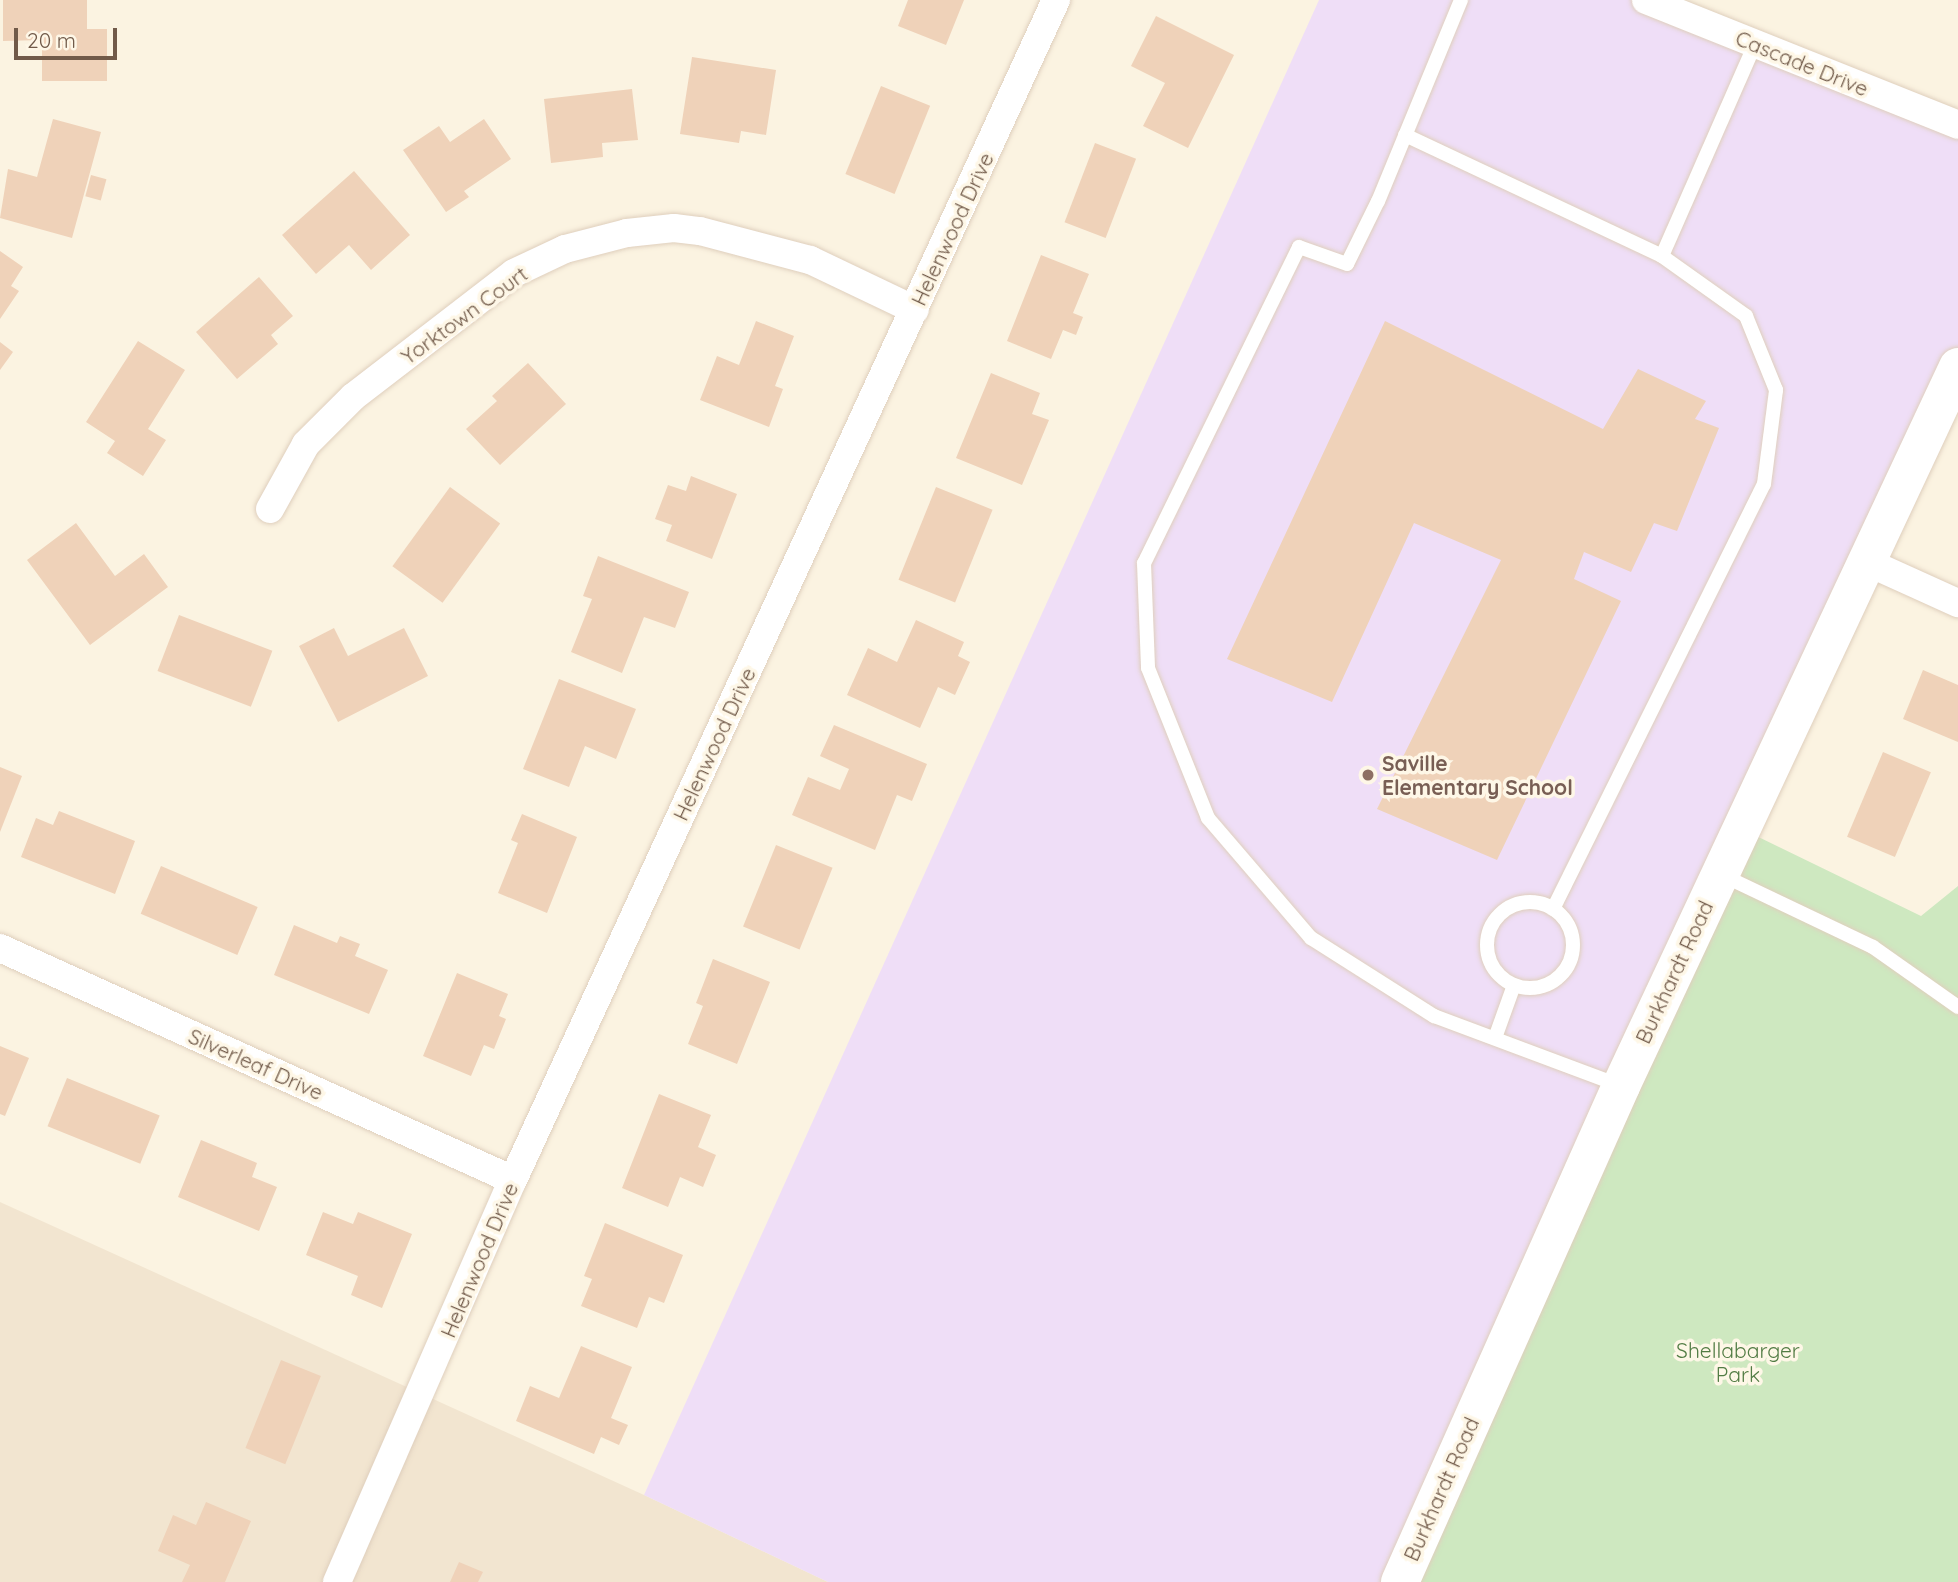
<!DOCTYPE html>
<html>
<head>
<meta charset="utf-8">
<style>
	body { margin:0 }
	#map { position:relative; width:1958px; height:1582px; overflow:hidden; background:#fbf3e1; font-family:Quicksand,sans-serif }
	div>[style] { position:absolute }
	.residential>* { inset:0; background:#f2e5d0 }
	.education>* { inset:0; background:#efdef7 }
	.green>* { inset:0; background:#cee8c0 }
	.building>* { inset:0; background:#efd2b9; transform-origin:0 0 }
	.roads { filter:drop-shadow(0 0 2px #dfcfbd) drop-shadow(0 0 2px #dfcfbd) }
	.lane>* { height:14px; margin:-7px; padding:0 7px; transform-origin:7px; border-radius:7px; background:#fff }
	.lane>.ring { margin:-7px; padding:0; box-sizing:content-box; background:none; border:14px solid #fff; border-radius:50% }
	.street>* { height:28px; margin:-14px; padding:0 14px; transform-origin:14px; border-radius:14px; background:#fff }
	.secondary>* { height:38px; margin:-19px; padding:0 19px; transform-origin:19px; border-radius:19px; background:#fff }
	.dots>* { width:19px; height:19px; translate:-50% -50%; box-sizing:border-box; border:4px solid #fef7e7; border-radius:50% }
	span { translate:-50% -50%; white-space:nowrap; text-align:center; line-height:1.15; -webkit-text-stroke:7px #fef7e7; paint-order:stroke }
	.street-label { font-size:21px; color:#715a49 }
	.education-label { font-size:21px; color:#785e54; font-weight:700 }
	.left { translate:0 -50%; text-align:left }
	.park-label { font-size:21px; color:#527c44 }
	.scale { position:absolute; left:14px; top:28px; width:103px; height:32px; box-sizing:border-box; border:4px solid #715a49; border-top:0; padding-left:9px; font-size:21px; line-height:24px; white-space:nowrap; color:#715a49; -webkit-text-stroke:5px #fef7e7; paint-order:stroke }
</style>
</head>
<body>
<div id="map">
	<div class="residential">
		<i style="clip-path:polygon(0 1202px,644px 1495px,828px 1582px,0 1582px)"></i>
	</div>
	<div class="education">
		<i style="clip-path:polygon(1319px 0,1646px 0,1958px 125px,1958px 367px,1400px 1582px,828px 1582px,644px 1495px)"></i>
	</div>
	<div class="green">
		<i style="clip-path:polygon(1742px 829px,1921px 916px,1958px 886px,1958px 1582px,1400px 1582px)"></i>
	</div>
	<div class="building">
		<i style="clip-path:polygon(3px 0,87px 0,87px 29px,107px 29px,107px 81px,42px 81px,42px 40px,3px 41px)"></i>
		<i style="clip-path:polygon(908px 0,964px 0,946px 45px,898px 26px)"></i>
		<i style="clip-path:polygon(1156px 16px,1234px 55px,1188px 148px,1143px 126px,1165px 83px,1131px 66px)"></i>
		<i style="clip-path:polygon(692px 57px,776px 70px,766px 135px,741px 131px,739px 143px,680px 134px)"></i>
		<i style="left:881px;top:86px;width:53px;height:95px;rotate:22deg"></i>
		<i style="clip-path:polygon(632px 89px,638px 140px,602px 143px,603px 157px,551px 163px,544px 99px)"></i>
		<i style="clip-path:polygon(53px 119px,101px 132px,72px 238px,0 218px,8px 169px,37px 177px)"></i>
		<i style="clip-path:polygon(484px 119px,511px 159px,464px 191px,469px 197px,446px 212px,403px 150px,439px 126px,450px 142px)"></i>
		<i style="left:1095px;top:143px;width:44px;height:85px;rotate:21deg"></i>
		<i style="clip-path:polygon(354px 171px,410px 235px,371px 270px,349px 245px,316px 274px,282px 235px)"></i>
		<i style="left:91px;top:175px;width:16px;height:22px;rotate:15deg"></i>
		<i style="clip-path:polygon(0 251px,23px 267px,11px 286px,19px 291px,0 319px)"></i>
		<i style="clip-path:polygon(1041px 255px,1089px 274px,1073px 313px,1083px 317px,1076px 335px,1063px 330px,1051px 359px,1007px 341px)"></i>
		<i style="clip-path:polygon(259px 277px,293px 316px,271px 335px,278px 344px,237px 379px,196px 332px)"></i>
		<i style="clip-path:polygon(756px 321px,794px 336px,775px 386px,783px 389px,769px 427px,700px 400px,717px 356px,739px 365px)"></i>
		<i style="clip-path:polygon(1385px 321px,1603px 429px,1638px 369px,1706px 401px,1695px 419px,1719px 428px,1677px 531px,1654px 523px,1631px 572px,1584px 552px,1574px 579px,1621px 601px,1497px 860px,1377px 809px,1501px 560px,1414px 523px,1332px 702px,1227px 659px)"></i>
		<i style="clip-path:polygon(138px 341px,185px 370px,148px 429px,166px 440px,143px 476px,107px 453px,115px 441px,86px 422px)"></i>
		<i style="clip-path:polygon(0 342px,13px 352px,0 370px)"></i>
		<i style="clip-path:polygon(528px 363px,566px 404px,500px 465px,466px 429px,497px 401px,492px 396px)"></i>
		<i style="clip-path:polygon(991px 373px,1040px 393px,1032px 414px,1049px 420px,1022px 485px,956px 458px)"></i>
		<i style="clip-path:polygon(691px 476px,737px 494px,712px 559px,666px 541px,672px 525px,655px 519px,668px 485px,686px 491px)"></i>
		<i style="left:450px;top:487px;width:62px;height:98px;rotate:36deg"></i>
		<i style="left:936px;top:487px;width:61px;height:100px;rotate:22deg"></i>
		<i style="clip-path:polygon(76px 523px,115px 576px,144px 554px,168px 587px,90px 645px,27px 560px)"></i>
		<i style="clip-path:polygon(598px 556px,689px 592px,675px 628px,644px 617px,622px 673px,571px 652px,592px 599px,583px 596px)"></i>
		<i style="left:179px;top:615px;width:100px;height:60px;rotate:21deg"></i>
		<i style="clip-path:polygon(916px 620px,964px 642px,958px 656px,970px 662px,955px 695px,938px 687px,920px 728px,847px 695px,868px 648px,897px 662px)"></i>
		<i style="clip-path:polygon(334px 628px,348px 656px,404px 628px,428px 676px,338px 722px,299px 646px)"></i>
		<i style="clip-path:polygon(1923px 670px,1958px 685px,1958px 742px,1903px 719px)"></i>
		<i style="clip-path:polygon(559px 679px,636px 709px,616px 759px,585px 746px,569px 787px,523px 769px)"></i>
		<i style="clip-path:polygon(834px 725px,927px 764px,912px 801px,897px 795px,875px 850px,792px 815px,808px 777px,840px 790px,849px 769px,820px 756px)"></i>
		<i style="left:1883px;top:752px;width:52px;height:92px;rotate:23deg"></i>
		<i style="clip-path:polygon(0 767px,22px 776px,0 832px)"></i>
		<i style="clip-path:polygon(59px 811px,135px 841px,115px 894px,21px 857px,36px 818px,53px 825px)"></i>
		<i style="clip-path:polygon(522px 814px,577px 837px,547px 913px,498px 893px,518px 843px,511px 840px)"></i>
		<i style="left:776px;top:845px;width:61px;height:88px;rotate:22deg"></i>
		<i style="left:161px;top:866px;width:105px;height:52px;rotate:23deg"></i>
		<i style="clip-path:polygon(294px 925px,337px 943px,340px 936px,360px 944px,355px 956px,388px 970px,369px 1014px,274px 975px)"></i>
		<i style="clip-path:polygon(713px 959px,770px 982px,737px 1064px,688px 1044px,703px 1006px,696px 1003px)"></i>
		<i style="clip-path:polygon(457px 973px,508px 994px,499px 1016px,506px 1019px,494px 1049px,484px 1045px,471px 1076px,423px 1056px)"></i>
		<i style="clip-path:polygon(0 1046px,29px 1058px,5px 1116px,0 1114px)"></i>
		<i style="left:67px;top:1078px;width:100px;height:52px;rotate:22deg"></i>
		<i style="clip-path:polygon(659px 1094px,711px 1115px,698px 1147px,716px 1155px,703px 1187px,680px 1177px,668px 1207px,622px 1188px)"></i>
		<i style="clip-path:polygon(201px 1140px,257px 1163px,252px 1177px,277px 1187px,259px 1231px,178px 1197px)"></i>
		<i style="clip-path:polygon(323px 1212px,353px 1224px,358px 1212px,412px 1234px,382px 1308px,351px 1295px,358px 1276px,306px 1255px)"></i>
		<i style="clip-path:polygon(605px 1223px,683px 1255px,664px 1303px,649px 1297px,637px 1328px,581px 1306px,592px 1279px,584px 1276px)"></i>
		<i style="clip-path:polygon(581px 1346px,632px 1367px,611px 1418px,628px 1425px,619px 1445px,601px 1437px,594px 1454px,516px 1421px,530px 1386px,559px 1398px)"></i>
		<i style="left:281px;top:1360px;width:43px;height:95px;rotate:22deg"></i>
		<i style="clip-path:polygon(206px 1502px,251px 1521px,225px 1582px,182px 1582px,190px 1565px,158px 1551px,173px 1515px,196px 1525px)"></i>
		<i style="clip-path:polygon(459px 1562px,483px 1572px,478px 1582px,450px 1582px)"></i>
	</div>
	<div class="roads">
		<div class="lane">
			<i style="left:1461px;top:0;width:217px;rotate:112.4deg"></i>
			<i style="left:1378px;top:201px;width:70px;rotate:116.2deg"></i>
			<i style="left:1347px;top:264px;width:51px;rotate:-160.5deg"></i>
			<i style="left:1299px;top:247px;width:352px;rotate:116.1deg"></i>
			<i style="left:1144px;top:563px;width:105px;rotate:87.8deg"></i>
			<i style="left:1148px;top:668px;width:162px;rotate:68.2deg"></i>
			<i style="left:1208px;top:818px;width:158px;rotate:49.4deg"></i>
			<i style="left:1311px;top:938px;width:146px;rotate:32.4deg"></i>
			<i style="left:1434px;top:1016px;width:197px;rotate:20.5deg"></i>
			<i style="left:1405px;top:135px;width:284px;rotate:25.2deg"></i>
			<i style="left:1662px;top:256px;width:232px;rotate:-66.3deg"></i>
			<i style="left:1722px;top:875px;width:167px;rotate:25.5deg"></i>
			<i style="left:1873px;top:947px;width:104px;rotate:35.2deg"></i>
			<i class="ring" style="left:1487px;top:902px;width:72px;height:72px"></i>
			<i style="left:1553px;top:909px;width:474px;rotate:-63.6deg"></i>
			<i style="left:1764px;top:484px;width:95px;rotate:-82.7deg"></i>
			<i style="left:1776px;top:390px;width:80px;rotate:-112.1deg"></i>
			<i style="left:1746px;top:316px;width:103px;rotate:-144.5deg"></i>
			<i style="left:1495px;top:1038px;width:56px;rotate:-70.3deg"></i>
		</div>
		<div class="street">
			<i style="left:1646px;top:0;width:336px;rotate:21.8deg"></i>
			<i style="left:270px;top:509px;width:74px;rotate:-61deg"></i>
			<i style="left:306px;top:444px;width:66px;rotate:-45deg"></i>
			<i style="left:353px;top:397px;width:203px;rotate:-37.6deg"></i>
			<i style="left:514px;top:273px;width:56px;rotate:-25.2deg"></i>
			<i style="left:565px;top:249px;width:64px;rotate:-14.5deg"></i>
			<i style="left:627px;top:233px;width:47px;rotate:-6.1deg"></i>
			<i style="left:674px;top:228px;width:26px;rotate:7deg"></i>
			<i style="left:700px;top:231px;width:114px;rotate:14.8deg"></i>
			<i style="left:810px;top:260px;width:116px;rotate:25.5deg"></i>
			<i style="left:1867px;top:562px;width:100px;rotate:24.3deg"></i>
			<i style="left:0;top:948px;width:563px;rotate:24.33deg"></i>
			<i style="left:337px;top:1582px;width:439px;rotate:-66.4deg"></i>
			<i style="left:513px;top:1180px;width:1299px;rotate:-65.29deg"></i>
		</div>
		<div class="secondary">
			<i style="left:1400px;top:1582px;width:543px;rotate:-65.98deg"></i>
			<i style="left:1621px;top:1086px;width:794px;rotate:-64.89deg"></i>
		</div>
	</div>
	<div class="dots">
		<i style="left:1368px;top:775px;background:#8d6e63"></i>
	</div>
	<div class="street-label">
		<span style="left:1802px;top:63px;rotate:22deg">Cascade Drive</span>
		<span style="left:952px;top:229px;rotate:-65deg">Helenwood Drive</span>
		<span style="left:464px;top:315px;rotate:-36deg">Yorktown Court</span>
		<span style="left:714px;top:744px;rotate:-65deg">Helenwood Drive</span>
		<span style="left:1674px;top:972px;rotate:-65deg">Burkhardt Road</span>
		<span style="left:256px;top:1064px;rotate:24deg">Silverleaf Drive</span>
		<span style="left:479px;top:1260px;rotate:-67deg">Helenwood Drive</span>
		<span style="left:1441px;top:1489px;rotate:-66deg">Burkhardt Road</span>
	</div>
	<div class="education-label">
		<span class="left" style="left:1382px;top:775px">Saville<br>Elementary School</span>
	</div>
	<div class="park-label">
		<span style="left:1738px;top:1362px">Shellabarger<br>Park</span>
	</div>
	<div class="scale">20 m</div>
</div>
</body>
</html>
